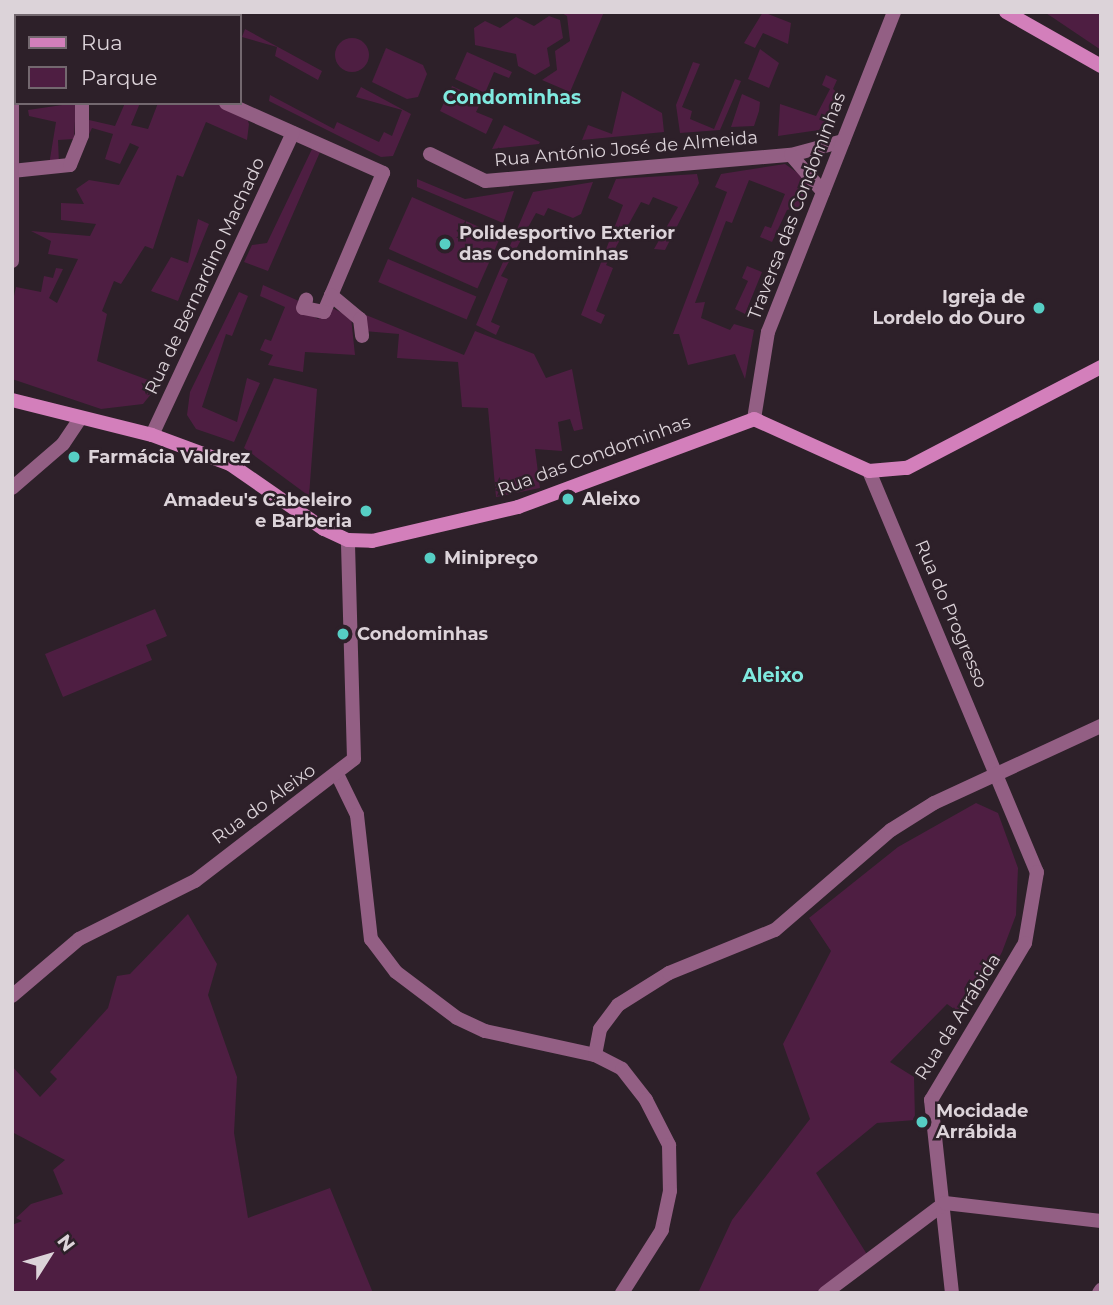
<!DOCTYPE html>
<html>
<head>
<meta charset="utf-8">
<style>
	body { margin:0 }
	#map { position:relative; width:1113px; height:1305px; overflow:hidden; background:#2d2029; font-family:Montserrat,sans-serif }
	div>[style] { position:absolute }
	.green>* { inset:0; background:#4e1e42; transform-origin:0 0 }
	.round { border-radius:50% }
	.street>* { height:14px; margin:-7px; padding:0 7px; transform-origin:7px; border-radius:7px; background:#935f84 }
	.secondary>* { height:14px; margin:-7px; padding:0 7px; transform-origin:7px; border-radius:7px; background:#d37fbb }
	.dots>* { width:19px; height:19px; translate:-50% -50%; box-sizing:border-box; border:4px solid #2d2029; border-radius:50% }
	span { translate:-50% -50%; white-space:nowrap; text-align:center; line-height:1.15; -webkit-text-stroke:5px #2d2029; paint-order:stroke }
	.street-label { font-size:18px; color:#dcd3d9 }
	.poi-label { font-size:18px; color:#dcd3d9; font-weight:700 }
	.left { translate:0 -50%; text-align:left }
	.right { translate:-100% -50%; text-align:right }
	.neighbourhood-label { font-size:19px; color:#7fe9df; font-weight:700 }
	.frame { position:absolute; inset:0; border:14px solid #dcd3d9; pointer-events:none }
	.legend { position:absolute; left:14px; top:14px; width:228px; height:91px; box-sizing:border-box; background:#2d2029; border:2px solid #73686f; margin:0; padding:9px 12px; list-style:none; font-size:21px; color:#dcd3d9 }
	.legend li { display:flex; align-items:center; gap:14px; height:35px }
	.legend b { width:35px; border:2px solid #73686f }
	.north { position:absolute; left:14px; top:1221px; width:70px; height:70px; -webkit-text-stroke:5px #2d2029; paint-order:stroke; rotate:53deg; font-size:19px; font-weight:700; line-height:28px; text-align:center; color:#dcd3d9 }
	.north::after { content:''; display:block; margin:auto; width:24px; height:32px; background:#dcd3d9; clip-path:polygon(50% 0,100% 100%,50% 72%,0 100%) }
</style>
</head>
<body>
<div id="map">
	<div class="green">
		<i style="clip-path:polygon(560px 12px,604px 12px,570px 92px,542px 80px,557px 70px,555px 51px,570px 41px,567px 16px)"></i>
		<i style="clip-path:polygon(763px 12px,791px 23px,788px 44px,763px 33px,755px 48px,744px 43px)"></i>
		<i style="clip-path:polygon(1044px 12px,1101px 12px,1101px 50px,1052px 17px)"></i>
		<i style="clip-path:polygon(549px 16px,560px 20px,563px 38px,547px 48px,550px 66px,535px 75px,518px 66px,516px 54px,475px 45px,474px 28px,485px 21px,500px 28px,516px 17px,534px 26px)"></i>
		<i style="clip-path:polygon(245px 29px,322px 71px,318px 80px,275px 56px,277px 47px,242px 37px)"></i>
		<i class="round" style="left:335px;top:38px;width:34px;height:34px"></i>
		<i style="clip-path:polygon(386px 48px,423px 65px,427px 74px,418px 97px,407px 99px,372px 82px)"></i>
		<i style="clip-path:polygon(760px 49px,779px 63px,769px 88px,748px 79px)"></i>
		<i style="clip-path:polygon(467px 52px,512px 72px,509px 78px,494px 72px,485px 93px,455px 79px)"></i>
		<i style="clip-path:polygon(693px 62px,700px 64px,682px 107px,692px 111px,690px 119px,714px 129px,735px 79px,741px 81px,720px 130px,680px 133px,676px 105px)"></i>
		<i style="clip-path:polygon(826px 75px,837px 80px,833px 89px,840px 95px,826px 122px,819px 130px,778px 136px,780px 104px,816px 116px,830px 89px,822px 85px)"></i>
		<i style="clip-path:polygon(452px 86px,482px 100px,476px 112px,493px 119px,486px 134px,440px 111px)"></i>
		<i style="clip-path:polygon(361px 87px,411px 114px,393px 156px,381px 157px,269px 101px,270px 95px,334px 129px,337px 122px,379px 142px,384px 132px,392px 136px,402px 110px,356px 97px)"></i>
		<i style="clip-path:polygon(622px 91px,662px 113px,664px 132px,582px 140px,588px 125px,612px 134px)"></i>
		<i style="clip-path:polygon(742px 94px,760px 102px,759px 111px,754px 126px,731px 127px)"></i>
		<i style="clip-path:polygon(76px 103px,74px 139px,58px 140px,59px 164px,49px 165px,56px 122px,29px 116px,28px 110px)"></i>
		<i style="clip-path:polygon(125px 103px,140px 103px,131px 125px,148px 129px,158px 103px,220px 103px,246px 115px,249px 124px,247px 140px,206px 122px,183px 177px,177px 175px,153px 249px,145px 246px,121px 284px,114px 281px,102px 311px,107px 314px,97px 361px,159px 384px,143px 404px,101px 409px,12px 379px,12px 305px,16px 287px,41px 292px,44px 276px,53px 278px,56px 268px,63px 269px,49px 298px,57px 303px,78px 259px,48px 254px,51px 241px,31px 231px,90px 236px,96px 224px,61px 220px,61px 203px,84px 204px,76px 189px,89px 180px,119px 185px,139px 147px,130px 143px,120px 164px,105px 159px,113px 134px,92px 128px,85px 143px,89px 120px,115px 126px)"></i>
		<i style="clip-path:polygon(504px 125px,540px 142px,539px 144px,492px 149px)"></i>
		<i style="clip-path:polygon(312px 149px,320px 152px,268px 271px,244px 262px,252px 245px,267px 243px)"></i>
		<i style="clip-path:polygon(785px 164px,808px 180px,803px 206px,787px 210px,772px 242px,760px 237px,765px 226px,771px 228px,785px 194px,749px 180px,732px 223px,726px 221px,695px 303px,705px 302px,701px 318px,730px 330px,734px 324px,754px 330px,745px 379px,735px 354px,688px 365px,679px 334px,673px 334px,727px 192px,715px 187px,721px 174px)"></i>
		<i style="clip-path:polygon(697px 174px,699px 183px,665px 250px,654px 249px,678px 207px,653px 197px,649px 205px,641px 202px,606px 265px,613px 268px,596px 311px,605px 315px,601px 324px,581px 315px,623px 205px,608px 198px,616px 179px)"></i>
		<i style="clip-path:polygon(417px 179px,465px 199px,514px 191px,503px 223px,417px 187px)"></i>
		<i style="clip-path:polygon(593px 182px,581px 214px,573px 218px,548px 208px,544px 216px,536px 213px,501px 276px,508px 279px,491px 322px,500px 326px,496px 335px,476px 325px,533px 192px)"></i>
		<i style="left:412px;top:197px;width:97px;height:57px;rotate:24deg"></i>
		<i style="clip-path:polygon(198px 219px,209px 224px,178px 301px,151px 291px,171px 257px,188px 263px)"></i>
		<i style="left:388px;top:259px;width:96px;height:25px;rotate:23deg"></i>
		<i style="clip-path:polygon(747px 266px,762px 272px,745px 314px,735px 309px,748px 281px,742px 278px)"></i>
		<i style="clip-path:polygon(263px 285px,301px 302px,299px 308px,318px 319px,332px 308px,351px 317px,355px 355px,305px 352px,303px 372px,268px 365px,273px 355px,260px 350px,265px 339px,271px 341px,285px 307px,260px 296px)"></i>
		<i style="clip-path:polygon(239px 292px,248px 296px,232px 336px,226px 334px,202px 407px,237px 422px,247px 378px,260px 383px,234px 442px,196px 429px,187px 415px,190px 392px)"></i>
		<i style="clip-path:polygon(366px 315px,464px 355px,475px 331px,534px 354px,546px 378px,572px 369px,583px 429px,574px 431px,570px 419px,558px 422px,562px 451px,535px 449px,540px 488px,496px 497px,488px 408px,462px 407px,458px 362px,397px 358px,399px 334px,364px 331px)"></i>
		<i style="clip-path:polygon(274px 378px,317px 389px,309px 496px,244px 448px)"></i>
		<i style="clip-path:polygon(155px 609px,167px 636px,146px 645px,152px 660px,63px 697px,45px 654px)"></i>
		<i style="clip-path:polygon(976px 803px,998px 813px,1018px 868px,1016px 915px,1002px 952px,973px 1006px,965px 1000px,957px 1011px,947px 1004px,890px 1062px,914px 1077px,915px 1120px,877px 1123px,816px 1173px,868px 1256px,815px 1293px,698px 1293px,732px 1220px,810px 1119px,783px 1044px,831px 951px,809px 918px,898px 847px)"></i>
		<i style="clip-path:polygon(188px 914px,217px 964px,208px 995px,237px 1077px,234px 1133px,248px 1218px,330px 1188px,373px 1293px,12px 1293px,12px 1225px,22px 1221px,16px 1218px,31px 1204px,63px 1194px,53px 1170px,65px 1160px,12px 1132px,12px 1066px,40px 1097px,57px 1079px,50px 1072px,108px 1008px,117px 976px,130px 974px)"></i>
	</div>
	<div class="street">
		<i style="left:76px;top:12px;width:4px;rotate:90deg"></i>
		<i style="left:12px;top:53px;width:4px;rotate:-14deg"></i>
		<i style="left:12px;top:98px;width:163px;rotate:90deg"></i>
		<i style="left:226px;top:103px;width:172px;rotate:24deg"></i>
		<i style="left:383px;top:173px;width:151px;rotate:113deg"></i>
		<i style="left:324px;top:312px;width:21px;rotate:-169deg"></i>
		<i style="left:303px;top:308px;width:9px;rotate:-69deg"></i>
		<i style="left:430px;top:154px;width:61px;rotate:26.1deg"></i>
		<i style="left:485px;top:181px;width:307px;rotate:-4.9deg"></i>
		<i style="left:791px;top:155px;width:54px;rotate:-15.1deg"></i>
		<i style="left:791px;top:155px;width:49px;rotate:49.1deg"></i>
		<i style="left:12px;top:171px;width:58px;rotate:-5.9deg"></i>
		<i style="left:70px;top:165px;width:32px;rotate:-68deg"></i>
		<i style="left:82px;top:135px;width:32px;rotate:-90deg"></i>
		<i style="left:331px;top:295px;width:38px;rotate:40deg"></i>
		<i style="left:360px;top:319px;width:17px;rotate:83deg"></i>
		<i style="left:754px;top:419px;width:88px;rotate:-80.9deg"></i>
		<i style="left:768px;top:332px;width:344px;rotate:-68.5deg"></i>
		<i style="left:152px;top:435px;width:333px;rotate:-65deg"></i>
		<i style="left:869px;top:471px;width:435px;rotate:67.3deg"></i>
		<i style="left:1037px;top:872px;width:72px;rotate:99.6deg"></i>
		<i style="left:1025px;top:943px;width:183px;rotate:120.9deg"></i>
		<i style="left:931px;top:1100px;width:194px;rotate:83.8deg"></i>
		<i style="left:12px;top:488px;width:67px;rotate:-40.8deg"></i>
		<i style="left:63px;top:444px;width:29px;rotate:-56deg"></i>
		<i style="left:338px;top:776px;width:43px;rotate:64deg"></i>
		<i style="left:357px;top:815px;width:125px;rotate:83.6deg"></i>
		<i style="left:371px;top:939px;width:41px;rotate:52.9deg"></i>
		<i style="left:396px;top:972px;width:76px;rotate:37deg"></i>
		<i style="left:457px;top:1018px;width:31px;rotate:25deg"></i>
		<i style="left:485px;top:1031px;width:113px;rotate:12.3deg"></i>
		<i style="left:595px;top:1055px;width:30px;rotate:27deg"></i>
		<i style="left:622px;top:1069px;width:39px;rotate:52deg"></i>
		<i style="left:646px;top:1100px;width:51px;rotate:62.9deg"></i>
		<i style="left:669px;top:1145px;width:46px;rotate:88.8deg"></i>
		<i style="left:670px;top:1191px;width:40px;rotate:102deg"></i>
		<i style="left:662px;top:1230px;width:75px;rotate:122.4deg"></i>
		<i style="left:12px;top:996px;width:88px;rotate:-40.4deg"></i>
		<i style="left:79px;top:939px;width:130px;rotate:-26.6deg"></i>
		<i style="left:195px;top:881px;width:200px;rotate:-37.5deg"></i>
		<i style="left:354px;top:759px;width:219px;rotate:-91.6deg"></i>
		<i style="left:595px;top:1055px;width:26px;rotate:-79deg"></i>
		<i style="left:600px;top:1029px;width:30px;rotate:-53deg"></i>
		<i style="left:618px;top:1005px;width:60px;rotate:-32.1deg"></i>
		<i style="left:669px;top:973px;width:114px;rotate:-22.1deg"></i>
		<i style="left:775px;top:930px;width:153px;rotate:-40.8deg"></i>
		<i style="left:891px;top:830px;width:51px;rotate:-32.1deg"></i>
		<i style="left:934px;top:803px;width:184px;rotate:-24.8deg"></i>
		<i style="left:825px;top:1293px;width:150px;rotate:-36.9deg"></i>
		<i style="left:945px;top:1203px;width:157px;rotate:6.6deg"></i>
		<i style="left:1099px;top:1293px;width:4px;rotate:-56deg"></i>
	</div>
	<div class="secondary">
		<i style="left:1006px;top:12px;width:109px;rotate:29.6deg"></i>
		<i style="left:12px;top:400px;width:144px;rotate:14deg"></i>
		<i style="left:152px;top:435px;width:83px;rotate:20.4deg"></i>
		<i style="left:230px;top:464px;width:114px;rotate:34.7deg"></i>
		<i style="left:324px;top:529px;width:26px;rotate:25deg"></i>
		<i style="left:348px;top:540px;width:24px;rotate:2deg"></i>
		<i style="left:372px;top:541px;width:150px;rotate:-13.1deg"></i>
		<i style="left:518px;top:507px;width:252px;rotate:-20.4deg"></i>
		<i style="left:754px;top:419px;width:126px;rotate:24.3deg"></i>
		<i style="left:869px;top:471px;width:38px;rotate:-5deg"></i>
		<i style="left:907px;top:468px;width:219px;rotate:-27.5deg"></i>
	</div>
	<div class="dots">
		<i style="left:445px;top:244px;background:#56cec4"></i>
		<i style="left:1039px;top:308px;background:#56cec4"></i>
		<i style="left:74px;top:457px;background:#56cec4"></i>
		<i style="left:568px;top:499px;background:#56cec4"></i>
		<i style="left:366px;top:511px;background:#56cec4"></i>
		<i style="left:430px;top:558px;background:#56cec4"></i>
		<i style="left:343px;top:634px;background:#56cec4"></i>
		<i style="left:922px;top:1122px;background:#56cec4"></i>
	</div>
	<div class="street-label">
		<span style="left:626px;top:149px;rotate:-5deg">Rua António José de Almeida</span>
		<span style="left:797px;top:206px;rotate:-69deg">Traversa das Condominhas</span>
		<span style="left:205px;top:276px;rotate:-65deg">Rua de Bernardino Machado</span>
		<span style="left:594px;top:456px;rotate:-20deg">Rua das Condominhas</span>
		<span style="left:951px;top:614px;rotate:67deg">Rua do Progresso</span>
		<span style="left:264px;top:804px;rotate:-36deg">Rua do Aleixo</span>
		<span style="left:958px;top:1017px;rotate:-58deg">Rua da Arrábida</span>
	</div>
	<div class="poi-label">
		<span class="left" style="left:459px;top:244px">Polidesportivo Exterior<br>das Condominhas</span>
		<span class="right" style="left:1025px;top:308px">Igreja de<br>Lordelo do Ouro</span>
		<span class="left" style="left:88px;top:457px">Farmácia Valdrez</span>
		<span class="left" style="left:582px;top:499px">Aleixo</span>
		<span class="right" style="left:352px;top:511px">Amadeu's Cabeleiro<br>e Barberia</span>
		<span class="left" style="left:444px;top:558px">Minipreço</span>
		<span class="left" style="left:357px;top:634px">Condominhas</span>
		<span class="left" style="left:936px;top:1122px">Mocidade<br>Arrábida</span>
	</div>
	<div class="neighbourhood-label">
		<span style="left:512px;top:98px">Condominhas</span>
		<span style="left:773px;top:676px">Aleixo</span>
	</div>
	<div class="frame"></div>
	<ul class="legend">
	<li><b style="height:9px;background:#d37fbb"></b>Rua</li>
	<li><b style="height:19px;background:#4e1e42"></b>Parque</li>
	</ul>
	<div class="north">N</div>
</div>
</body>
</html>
